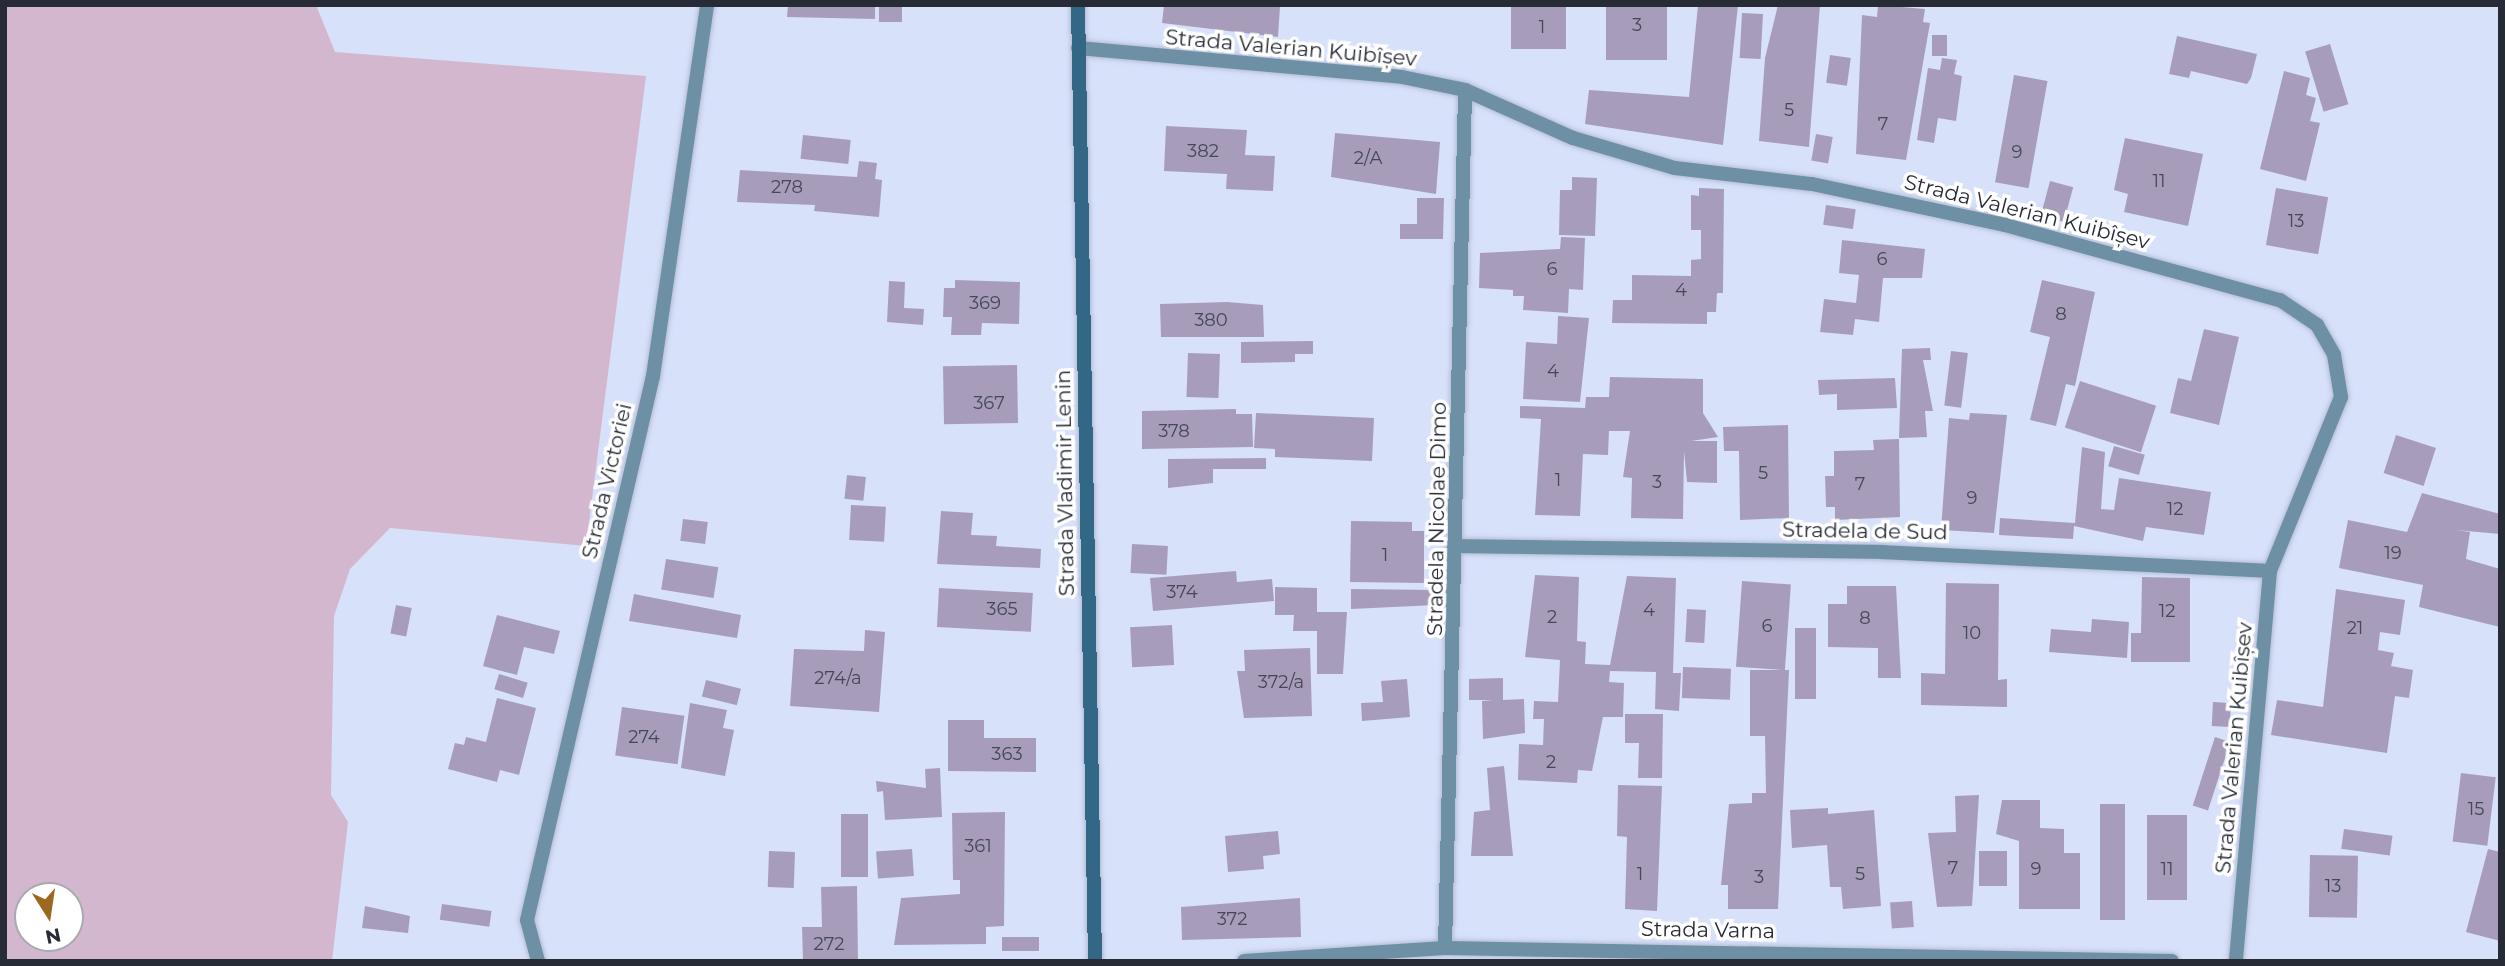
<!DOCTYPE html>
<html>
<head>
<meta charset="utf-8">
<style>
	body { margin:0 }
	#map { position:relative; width:2505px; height:966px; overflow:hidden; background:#d7e1fa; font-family:Montserrat,sans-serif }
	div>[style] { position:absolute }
	.green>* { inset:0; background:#d3b7ce }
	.building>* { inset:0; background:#a79dbb; transform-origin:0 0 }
	.roads { filter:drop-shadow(0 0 2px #b4bdd3) drop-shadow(0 0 2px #b4bdd3) }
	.minor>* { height:14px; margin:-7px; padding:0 7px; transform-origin:7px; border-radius:7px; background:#6e90a5 }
	.secondary>* { height:14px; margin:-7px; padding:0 7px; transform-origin:7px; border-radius:7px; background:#326886 }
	span { translate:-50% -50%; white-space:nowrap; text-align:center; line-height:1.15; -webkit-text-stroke:7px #fff; paint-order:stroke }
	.number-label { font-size:18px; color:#464857 }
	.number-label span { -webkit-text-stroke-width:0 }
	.street-label { font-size:21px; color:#262b36 }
	.frame { position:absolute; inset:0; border:7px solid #262b36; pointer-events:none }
	.north { position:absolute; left:14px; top:882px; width:70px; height:70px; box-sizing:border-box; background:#fff; border:2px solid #a8aaaf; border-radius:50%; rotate:168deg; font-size:19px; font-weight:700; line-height:28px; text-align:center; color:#262b36 }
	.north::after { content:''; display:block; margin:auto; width:24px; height:32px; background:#9c671f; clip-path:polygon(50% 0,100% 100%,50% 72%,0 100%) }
</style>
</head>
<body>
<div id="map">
	<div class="green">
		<i style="clip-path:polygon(evenodd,5px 5px,316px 5px,335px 52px,646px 76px,586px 546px,390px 528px,350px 569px,334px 616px,331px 795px,348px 822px,332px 961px,5px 961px,5px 5px,29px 896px,70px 896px,70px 938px,28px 938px,29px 896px)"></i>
	</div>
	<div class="building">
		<i style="clip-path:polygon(788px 5px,875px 5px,875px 19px,787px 17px)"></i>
		<i style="left:879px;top:5px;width:23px;height:17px"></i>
		<i style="clip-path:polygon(1164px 5px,1280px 6px,1278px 37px,1162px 23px)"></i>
		<i style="left:1511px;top:5px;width:55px;height:44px"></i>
		<i style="left:1606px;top:5px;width:61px;height:55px"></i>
		<i style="clip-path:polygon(1698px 5px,1738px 5px,1723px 145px,1585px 124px,1589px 90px,1689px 97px)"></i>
		<i style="clip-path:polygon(1778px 5px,1820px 5px,1809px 147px,1759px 141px,1765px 58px)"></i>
		<i style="clip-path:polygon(1878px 5px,1925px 9px,1923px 22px,1930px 23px,1906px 160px,1856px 154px,1862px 15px,1877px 17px)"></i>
		<i style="left:1742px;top:13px;width:21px;height:45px;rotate:3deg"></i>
		<i style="left:1932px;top:35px;width:15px;height:21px"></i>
		<i style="clip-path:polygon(2177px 36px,2257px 54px,2251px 78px,2247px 84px,2191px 71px,2189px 78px,2169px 74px)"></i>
		<i style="left:2330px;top:44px;width:63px;height:26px;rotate:73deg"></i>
		<i style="left:1830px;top:55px;width:21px;height:28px;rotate:8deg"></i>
		<i style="clip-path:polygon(1942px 58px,1957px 60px,1954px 74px,1962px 76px,1956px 121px,1938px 118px,1934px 143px,1917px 140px,1928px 68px,1940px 70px)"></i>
		<i style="clip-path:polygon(2284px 71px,2310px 78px,2306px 95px,2316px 98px,2310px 121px,2320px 123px,2306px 181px,2260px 169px)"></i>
		<i style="left:2014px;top:75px;width:34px;height:109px;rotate:10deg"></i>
		<i style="clip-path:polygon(1166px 126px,1247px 130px,1245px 155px,1275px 156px,1273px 191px,1226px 189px,1227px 174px,1164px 171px)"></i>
		<i style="clip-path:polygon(1335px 133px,1440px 142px,1436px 194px,1331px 177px)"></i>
		<i style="left:1816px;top:134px;width:17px;height:27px;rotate:10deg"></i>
		<i style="left:803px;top:135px;width:48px;height:24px;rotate:6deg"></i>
		<i style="clip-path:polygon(2125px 138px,2203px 154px,2188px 226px,2124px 212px,2128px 194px,2114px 190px)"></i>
		<i style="clip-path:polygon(859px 161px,877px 163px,875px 179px,882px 180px,879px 217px,814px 211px,815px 205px,737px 202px,740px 170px,857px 177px)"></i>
		<i style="clip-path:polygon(1572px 177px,1597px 178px,1595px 236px,1559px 235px,1560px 190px,1572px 190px)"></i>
		<i style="left:2050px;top:181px;width:24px;height:36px;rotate:15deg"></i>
		<i style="clip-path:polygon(1699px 188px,1724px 189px,1723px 293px,1717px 293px,1716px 312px,1707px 312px,1707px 324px,1612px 323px,1613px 300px,1632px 300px,1632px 275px,1691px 276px,1691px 260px,1701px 259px,1701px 230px,1691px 230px,1691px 195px,1699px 196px)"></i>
		<i style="left:2276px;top:188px;width:53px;height:58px;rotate:10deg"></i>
		<i style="clip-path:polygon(1417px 198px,1444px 198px,1443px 239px,1400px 239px,1400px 224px,1417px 224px)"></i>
		<i style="left:1826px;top:205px;width:30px;height:20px;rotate:8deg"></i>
		<i style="clip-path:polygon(1561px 237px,1585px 238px,1583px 290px,1569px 289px,1568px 313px,1523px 310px,1524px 296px,1513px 296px,1513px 290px,1479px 288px,1480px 253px,1560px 249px)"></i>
		<i style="clip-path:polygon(1842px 240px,1925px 249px,1922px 278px,1883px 278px,1879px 322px,1855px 319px,1853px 335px,1820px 332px,1824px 299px,1856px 303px,1859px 275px,1839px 273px)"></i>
		<i style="clip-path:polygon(955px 280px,1020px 282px,1019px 324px,982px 323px,981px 335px,951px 335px,952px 317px,943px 317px,944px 288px,955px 288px)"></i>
		<i style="clip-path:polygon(2042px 280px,2095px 292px,2075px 386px,2066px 384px,2056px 426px,2030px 420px,2050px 337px,2030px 332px)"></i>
		<i style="clip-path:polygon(889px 281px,905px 282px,904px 308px,924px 309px,923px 325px,887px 322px)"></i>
		<i style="clip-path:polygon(1227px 302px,1263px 305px,1264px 337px,1161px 337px,1160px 304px)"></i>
		<i style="clip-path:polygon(1558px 316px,1589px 318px,1580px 402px,1523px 399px,1526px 342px,1557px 344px)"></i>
		<i style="clip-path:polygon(2204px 329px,2239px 337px,2219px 425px,2170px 413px,2178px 378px,2191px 381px)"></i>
		<i style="clip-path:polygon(1313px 341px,1313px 354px,1295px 354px,1295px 362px,1241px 363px,1241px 342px)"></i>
		<i style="clip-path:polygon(1930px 348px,1931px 360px,1923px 360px,1933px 411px,1925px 411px,1927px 437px,1899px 438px,1902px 349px)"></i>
		<i style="left:1951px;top:351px;width:17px;height:55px;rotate:7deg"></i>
		<i style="left:1188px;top:353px;width:32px;height:44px;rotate:2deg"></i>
		<i style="left:1017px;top:365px;width:58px;height:74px;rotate:89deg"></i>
		<i style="clip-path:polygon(1610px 377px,1703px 379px,1703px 413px,1718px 437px,1691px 441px,1717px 441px,1717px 483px,1687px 482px,1684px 451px,1683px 519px,1631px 518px,1632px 478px,1623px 477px,1630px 431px,1609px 431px,1608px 455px,1583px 454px,1580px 516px,1535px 515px,1541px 419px,1520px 418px,1520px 406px,1585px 408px,1586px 397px,1609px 397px)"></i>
		<i style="clip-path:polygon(1895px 378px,1897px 408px,1837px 410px,1837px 394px,1819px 395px,1818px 380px)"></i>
		<i style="left:2080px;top:381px;width:80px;height:49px;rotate:18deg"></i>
		<i style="clip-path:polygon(1236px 409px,1236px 414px,1252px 414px,1253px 447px,1142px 449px,1142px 411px)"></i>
		<i style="clip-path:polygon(1256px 413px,1374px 418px,1372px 461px,1275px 457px,1275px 449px,1254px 448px)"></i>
		<i style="clip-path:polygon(1970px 413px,2007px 415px,1994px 533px,1941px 530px,1949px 418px,1969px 420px)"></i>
		<i style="clip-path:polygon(1788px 425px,1789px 518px,1740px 520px,1739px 451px,1724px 451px,1723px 427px)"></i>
		<i style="left:2396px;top:435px;width:42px;height:40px;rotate:18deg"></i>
		<i style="clip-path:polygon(1899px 439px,1900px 517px,1835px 520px,1835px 507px,1826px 507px,1825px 476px,1834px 476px,1834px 451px,1874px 450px,1873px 440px)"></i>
		<i style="left:2114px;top:446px;width:32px;height:21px;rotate:16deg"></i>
		<i style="clip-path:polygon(2082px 447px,2105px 452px,2101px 509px,2114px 510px,2119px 478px,2211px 492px,2204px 535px,2146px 527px,2143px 541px,2074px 526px,2073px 539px,1999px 535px,2000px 518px,2075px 523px)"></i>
		<i style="clip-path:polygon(1266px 458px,1266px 469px,1213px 469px,1213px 483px,1168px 488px,1168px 459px)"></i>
		<i style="left:847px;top:475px;width:19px;height:24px;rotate:6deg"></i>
		<i style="clip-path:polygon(2422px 493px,2500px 514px,2500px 534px,2456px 530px,2470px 532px,2466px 559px,2500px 569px,2500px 627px,2419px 607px,2423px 585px,2339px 568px,2348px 520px,2407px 532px)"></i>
		<i style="left:851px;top:505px;width:35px;height:35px;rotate:3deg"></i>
		<i style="clip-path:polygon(941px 511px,973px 513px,971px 535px,997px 536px,996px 546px,1041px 549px,1040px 568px,937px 564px)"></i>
		<i style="left:683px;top:519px;width:25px;height:22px;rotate:7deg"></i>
		<i style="clip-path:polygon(1351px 521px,1412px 522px,1412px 531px,1424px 531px,1424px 583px,1350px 582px)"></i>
		<i style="left:1132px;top:544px;width:36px;height:29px;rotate:3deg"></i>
		<i style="left:666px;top:559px;width:53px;height:31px;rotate:9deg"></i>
		<i style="clip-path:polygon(1236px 571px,1237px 582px,1272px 579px,1274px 601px,1153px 611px,1150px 578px)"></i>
		<i style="clip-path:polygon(1535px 575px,1579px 577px,1577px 641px,1586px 642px,1585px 664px,1610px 665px,1627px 576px,1676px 578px,1673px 673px,1681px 673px,1679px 711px,1655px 709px,1656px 672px,1610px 671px,1609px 682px,1624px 683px,1623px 717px,1603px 717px,1592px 771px,1578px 770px,1577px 783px,1518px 780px,1519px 744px,1543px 745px,1544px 719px,1533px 719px,1534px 701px,1558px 702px,1560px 660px,1525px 657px)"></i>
		<i style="clip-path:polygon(2142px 577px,2190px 578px,2190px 662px,2131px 662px,2131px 633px,2141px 633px)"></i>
		<i style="left:1742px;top:581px;width:49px;height:86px;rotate:4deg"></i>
		<i style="clip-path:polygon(1946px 583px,1999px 584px,1998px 680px,2007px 679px,2007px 707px,1921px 705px,1921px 673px,1945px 674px)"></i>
		<i style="clip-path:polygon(1847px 586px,1896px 586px,1901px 678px,1878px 678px,1878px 648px,1828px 647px,1828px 604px,1847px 604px)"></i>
		<i style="clip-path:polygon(1275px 587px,1317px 588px,1317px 612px,1347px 612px,1343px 674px,1317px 674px,1317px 631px,1293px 631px,1294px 615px,1275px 615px)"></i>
		<i style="left:939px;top:588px;width:94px;height:39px;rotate:3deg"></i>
		<i style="clip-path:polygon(1351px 589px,1436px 590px,1436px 605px,1351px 609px)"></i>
		<i style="clip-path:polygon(2336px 589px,2405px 600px,2400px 635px,2380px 632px,2378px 650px,2394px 653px,2391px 666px,2413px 670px,2409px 698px,2395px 696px,2387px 753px,2271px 735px,2277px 700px,2323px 707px)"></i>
		<i style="clip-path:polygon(634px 594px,741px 615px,737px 638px,629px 621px)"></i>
		<i style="left:396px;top:605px;width:16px;height:29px;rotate:11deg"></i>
		<i style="left:1687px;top:609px;width:19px;height:33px;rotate:3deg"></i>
		<i style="clip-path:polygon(497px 615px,560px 631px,554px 654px,524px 647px,517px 675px,483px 666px)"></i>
		<i style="clip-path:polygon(2092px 619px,2129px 622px,2127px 658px,2049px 652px,2051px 629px,2091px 632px)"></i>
		<i style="left:1172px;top:625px;width:40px;height:42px;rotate:87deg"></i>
		<i style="left:1795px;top:628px;width:21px;height:71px"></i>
		<i style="clip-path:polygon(865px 630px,885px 632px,879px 712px,790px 706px,794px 649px,864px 651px)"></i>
		<i style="clip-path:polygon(1310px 648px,1312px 716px,1244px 718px,1237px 671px,1245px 671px,1244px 650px)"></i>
		<i style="left:1683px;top:667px;width:48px;height:31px;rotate:2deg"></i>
		<i style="clip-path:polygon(1750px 670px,1789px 670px,1778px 909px,1728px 909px,1728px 885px,1721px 885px,1729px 804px,1752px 803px,1752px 793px,1766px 793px,1765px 736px,1750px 736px)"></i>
		<i style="left:499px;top:674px;width:30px;height:16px;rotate:17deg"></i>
		<i style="clip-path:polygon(1503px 678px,1503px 700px,1524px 699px,1525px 733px,1483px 739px,1482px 701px,1493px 700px,1469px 700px,1469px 679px)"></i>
		<i style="clip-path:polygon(1407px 679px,1410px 717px,1362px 721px,1361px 703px,1383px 702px,1381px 681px)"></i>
		<i style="left:706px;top:680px;width:36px;height:17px;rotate:14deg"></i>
		<i style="clip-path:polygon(497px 698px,536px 708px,519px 775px,500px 770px,497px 782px,448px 769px,455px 743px,464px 745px,466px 737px,486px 742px)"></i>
		<i style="left:2213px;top:702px;width:18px;height:24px;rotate:3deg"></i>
		<i style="clip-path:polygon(690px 703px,727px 710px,723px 728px,734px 730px,725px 776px,681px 768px)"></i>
		<i style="left:622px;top:707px;width:63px;height:49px;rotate:8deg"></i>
		<i style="clip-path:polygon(1625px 714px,1663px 714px,1662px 778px,1638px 778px,1639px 743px,1625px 743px)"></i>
		<i style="clip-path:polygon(948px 720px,984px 720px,984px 738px,1036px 738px,1036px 772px,948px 771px)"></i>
		<i style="left:2215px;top:737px;width:16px;height:72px;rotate:18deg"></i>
		<i style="clip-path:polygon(1504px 766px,1513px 856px,1471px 856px,1474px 812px,1490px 810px,1487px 768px)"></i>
		<i style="clip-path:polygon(940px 768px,942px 817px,885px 820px,883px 791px,877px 792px,876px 781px,926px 788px,925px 769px)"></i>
		<i style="left:2461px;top:773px;width:35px;height:69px;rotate:7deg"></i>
		<i style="clip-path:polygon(1618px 785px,1662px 786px,1657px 911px,1625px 909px,1627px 837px,1617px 836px)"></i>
		<i style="clip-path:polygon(1979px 795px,1972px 906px,1937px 907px,1928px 833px,1956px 832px,1955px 796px)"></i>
		<i style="clip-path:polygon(2002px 800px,2040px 800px,2040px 828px,2064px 829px,2064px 853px,2080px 853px,2080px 909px,2019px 909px,2019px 841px,1996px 834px)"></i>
		<i style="left:2100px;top:804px;width:25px;height:116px"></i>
		<i style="clip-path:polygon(1828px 808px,1828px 814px,1874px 810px,1881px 906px,1843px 909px,1841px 887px,1830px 887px,1827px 845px,1792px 848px,1790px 810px)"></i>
		<i style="clip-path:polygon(1005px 812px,1004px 926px,986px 927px,986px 944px,894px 945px,901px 898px,960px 894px,960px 880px,953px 880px,952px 813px)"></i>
		<i style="left:841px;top:814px;width:27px;height:63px"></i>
		<i style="left:2147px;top:815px;width:40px;height:85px"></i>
		<i style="left:2344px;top:829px;width:49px;height:20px;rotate:8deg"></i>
		<i style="clip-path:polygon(1278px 831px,1280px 854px,1263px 856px,1264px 869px,1228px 872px,1225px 836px)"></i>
		<i style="left:912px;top:849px;width:27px;height:36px;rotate:86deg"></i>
		<i style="clip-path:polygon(2488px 849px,2500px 852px,2500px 941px,2466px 932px)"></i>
		<i style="left:769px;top:851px;width:26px;height:36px;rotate:2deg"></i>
		<i style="left:2007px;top:851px;width:35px;height:28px;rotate:90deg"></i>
		<i style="left:2310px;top:855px;width:48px;height:62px;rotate:1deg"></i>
		<i style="clip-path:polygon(857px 886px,858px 961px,803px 961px,802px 927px,822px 927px,821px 887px)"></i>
		<i style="clip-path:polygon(1300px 898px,1301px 937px,1182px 940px,1181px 907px)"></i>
		<i style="left:1912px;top:901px;width:26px;height:22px;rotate:86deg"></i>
		<i style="left:442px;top:904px;width:50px;height:16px;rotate:8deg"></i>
		<i style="clip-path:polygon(365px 906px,410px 916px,408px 933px,362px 928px)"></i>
		<i style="left:1002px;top:937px;width:37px;height:14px"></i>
	</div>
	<div class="roads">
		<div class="minor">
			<i style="left:1078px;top:48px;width:325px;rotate:5.1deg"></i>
			<i style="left:1402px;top:77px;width:64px;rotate:11.7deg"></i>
			<i style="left:1465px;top:90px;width:118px;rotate:24deg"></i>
			<i style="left:1573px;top:138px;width:106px;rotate:16.4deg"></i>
			<i style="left:1675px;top:168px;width:138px;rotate:6.7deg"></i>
			<i style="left:1812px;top:184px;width:197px;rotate:12deg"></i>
			<i style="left:2005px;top:225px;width:285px;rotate:15.3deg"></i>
			<i style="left:2280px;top:300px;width:45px;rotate:34deg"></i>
			<i style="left:2317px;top:325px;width:34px;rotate:60deg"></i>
			<i style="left:2334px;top:355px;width:43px;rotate:80.5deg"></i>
			<i style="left:2341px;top:397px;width:188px;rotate:112.2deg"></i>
			<i style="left:2270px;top:571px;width:391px;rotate:95deg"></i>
			<i style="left:1459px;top:546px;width:423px;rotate:0.8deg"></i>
			<i style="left:1882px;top:552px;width:388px;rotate:2.8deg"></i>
			<i style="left:1445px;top:948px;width:858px;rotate:-88.66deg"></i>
			<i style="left:538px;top:961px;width:42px;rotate:-105deg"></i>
			<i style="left:527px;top:920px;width:558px;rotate:-76.96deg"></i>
			<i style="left:653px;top:376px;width:375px;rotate:-81.7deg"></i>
			<i style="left:1244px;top:961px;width:201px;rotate:-3.7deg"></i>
			<i style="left:1445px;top:948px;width:727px;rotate:1.02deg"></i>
		</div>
		<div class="secondary">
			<i style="left:1078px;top:5px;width:956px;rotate:88.98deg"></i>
		</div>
	</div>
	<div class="number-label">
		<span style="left:1637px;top:25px">3</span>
		<span style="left:1542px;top:27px">1</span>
		<span style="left:1789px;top:110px">5</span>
		<span style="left:1883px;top:124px">7</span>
		<span style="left:1203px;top:151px">382</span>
		<span style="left:2017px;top:152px">9</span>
		<span style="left:1368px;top:158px">2/A</span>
		<span style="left:2159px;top:181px">11</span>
		<span style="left:787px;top:187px">278</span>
		<span style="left:2296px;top:221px">13</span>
		<span style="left:1882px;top:259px">6</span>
		<span style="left:1552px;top:269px">6</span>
		<span style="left:1681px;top:290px">4</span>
		<span style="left:985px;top:303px">369</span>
		<span style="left:2061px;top:314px">8</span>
		<span style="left:1211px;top:320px">380</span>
		<span style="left:1553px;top:371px">4</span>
		<span style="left:989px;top:403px">367</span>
		<span style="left:1174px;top:431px">378</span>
		<span style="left:1763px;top:473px">5</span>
		<span style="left:1558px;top:480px">1</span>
		<span style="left:1657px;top:482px">3</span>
		<span style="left:1860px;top:484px">7</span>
		<span style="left:1972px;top:498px">9</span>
		<span style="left:2175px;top:509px">12</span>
		<span style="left:2393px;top:553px">19</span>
		<span style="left:1385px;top:555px">1</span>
		<span style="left:1182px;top:592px">374</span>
		<span style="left:1002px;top:609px">365</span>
		<span style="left:1649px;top:610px">4</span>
		<span style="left:2167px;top:611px">12</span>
		<span style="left:1552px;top:617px">2</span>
		<span style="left:1865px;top:618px">8</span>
		<span style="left:1767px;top:626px">6</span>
		<span style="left:2355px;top:628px">21</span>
		<span style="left:1972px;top:633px">10</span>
		<span style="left:838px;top:678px">274/a</span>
		<span style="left:1281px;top:682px">372/a</span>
		<span style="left:644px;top:737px">274</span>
		<span style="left:1007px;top:754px">363</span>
		<span style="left:1551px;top:762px">2</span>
		<span style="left:2476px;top:809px">15</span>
		<span style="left:978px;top:846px">361</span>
		<span style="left:1953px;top:868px">7</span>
		<span style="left:2036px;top:869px">9</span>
		<span style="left:2167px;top:869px">11</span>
		<span style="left:1640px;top:874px">1</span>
		<span style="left:1860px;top:874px">5</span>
		<span style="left:1759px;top:877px">3</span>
		<span style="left:2333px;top:886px">13</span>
		<span style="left:1232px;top:919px">372</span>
		<span style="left:829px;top:944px">272</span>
	</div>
	<div class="street-label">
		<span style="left:1291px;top:48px;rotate:5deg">Strada Valerian Kuibîșev</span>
		<span style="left:2027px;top:212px;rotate:14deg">Strada Valerian Kuibîșev</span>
		<span style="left:607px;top:481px;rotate:-77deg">Strada Victoriei</span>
		<span style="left:1065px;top:483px;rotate:-91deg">Strada Vladimir Lenin</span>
		<span style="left:1437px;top:519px;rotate:-89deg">Stradela Nicolae Dimo</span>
		<span style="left:1865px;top:531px;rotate:1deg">Stradela de Sud</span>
		<span style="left:2234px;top:748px;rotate:-85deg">Strada Valerian Kuibîșev</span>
		<span style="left:1708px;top:930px;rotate:1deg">Strada Varna</span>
	</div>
	<div class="frame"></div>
	<div class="north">N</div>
</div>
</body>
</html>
